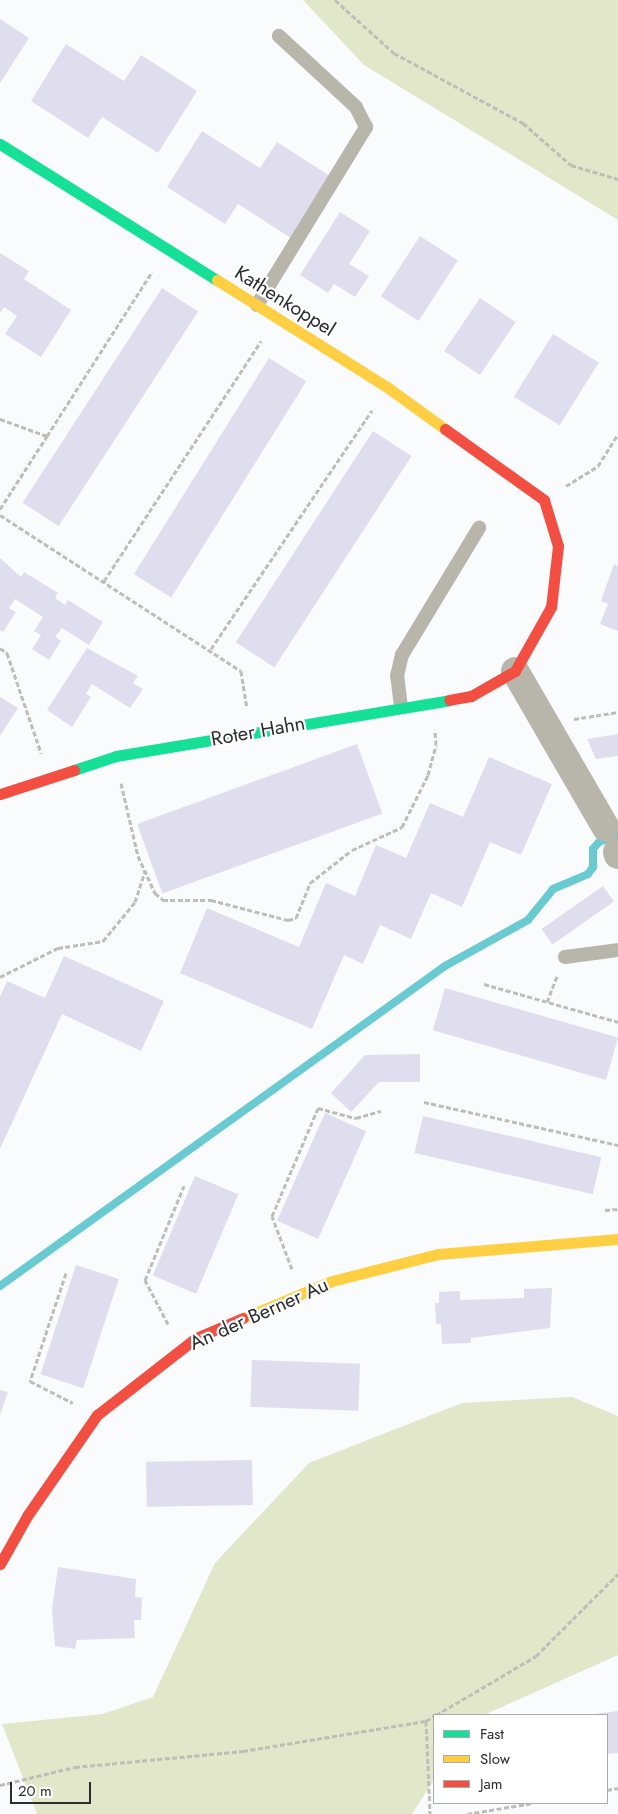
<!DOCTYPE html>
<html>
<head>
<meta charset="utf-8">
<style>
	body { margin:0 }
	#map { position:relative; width:618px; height:1814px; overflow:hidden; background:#f9fbfd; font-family:Jost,sans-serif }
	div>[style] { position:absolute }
	.green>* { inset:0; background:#e2e7ca }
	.stream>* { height:8px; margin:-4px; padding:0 4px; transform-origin:4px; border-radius:4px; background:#6acad2 }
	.building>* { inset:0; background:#e0deee; transform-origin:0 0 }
	.path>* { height:3px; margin-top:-1.5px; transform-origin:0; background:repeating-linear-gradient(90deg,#bebdb7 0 5px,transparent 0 7.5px) }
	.lane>* { height:14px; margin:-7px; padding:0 7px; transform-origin:7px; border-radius:7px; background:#b8b6ab }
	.street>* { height:28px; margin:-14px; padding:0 14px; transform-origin:14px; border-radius:14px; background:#b8b6ab }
	.fast>* { height:11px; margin:-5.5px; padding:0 5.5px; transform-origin:5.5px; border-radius:5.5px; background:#16e098 }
	.slow>* { height:11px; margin:-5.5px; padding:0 5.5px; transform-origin:5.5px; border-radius:5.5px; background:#ffcf43 }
	.jam>* { height:11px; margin:-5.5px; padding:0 5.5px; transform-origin:5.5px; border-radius:5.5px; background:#f24e42 }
	span { translate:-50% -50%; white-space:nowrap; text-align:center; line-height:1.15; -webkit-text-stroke:4.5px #fff; paint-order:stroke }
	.street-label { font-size:20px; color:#2c2d2f }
	.legend { position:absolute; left:433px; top:1714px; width:175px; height:90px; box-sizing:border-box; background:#fff; border:1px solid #ababac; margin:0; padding:6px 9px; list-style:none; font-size:15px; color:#2c2d2f }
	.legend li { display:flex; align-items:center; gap:10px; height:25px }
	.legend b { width:25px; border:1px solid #ababac }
	.scale { position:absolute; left:10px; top:1782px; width:81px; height:22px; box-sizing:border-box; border:2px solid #2c2d2f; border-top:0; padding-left:6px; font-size:15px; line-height:18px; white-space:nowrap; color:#2c2d2f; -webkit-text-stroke:4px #fff; paint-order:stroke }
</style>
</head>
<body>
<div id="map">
	<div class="green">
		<i style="clip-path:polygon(303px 0,618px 0,618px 220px,364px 65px)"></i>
		<i style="clip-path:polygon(572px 1397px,618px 1416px,618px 1655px,484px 1715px,434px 1715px,434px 1780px,412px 1814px,37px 1814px,2px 1724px,103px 1714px,153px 1697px,215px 1563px,309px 1463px,462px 1403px)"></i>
	</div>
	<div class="stream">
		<i style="left:0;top:1286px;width:548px;rotate:-35.72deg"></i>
		<i style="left:445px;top:966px;width:95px;rotate:-29deg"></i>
		<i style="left:528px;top:920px;width:40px;rotate:-51deg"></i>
		<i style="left:553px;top:889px;width:38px;rotate:-23deg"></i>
		<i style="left:588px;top:874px;width:9px;rotate:-54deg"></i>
		<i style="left:593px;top:867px;width:18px;rotate:-90deg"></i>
		<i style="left:593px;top:849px;width:11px;rotate:-49deg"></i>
		<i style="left:600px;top:841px;width:18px;rotate:-9deg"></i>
	</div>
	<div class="building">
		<i style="clip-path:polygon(0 19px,29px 38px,0 83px)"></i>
		<i style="clip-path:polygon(66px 44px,124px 81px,141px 55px,197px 91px,158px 153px,102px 117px,88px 138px,31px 101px)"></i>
		<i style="clip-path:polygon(202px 131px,260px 168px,277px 142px,333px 178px,294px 240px,238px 204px,225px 224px,167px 187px)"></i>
		<i style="clip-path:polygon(340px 212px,370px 231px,349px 264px,369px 276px,355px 297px,334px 284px,328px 293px,300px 275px)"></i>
		<i style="left:420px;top:236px;width:45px;height:72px;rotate:33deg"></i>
		<i style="clip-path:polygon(0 253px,29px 271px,24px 279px,71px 310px,41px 357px,5px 334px,17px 316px,4px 307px,0 313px)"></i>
		<i style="left:162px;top:288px;width:43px;height:256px;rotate:33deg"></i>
		<i style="left:480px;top:298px;width:43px;height:64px;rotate:34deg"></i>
		<i style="left:553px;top:334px;width:54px;height:74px;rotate:32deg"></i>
		<i style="left:269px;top:358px;width:44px;height:255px;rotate:32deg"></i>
		<i style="left:373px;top:431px;width:46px;height:252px;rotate:33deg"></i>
		<i style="clip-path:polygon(0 558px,21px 577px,24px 572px,58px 593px,55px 598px,65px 605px,68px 600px,103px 622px,89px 645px,62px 628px,55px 637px,61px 641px,49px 660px,32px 649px,41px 635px,34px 631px,43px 617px,15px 599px,9px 608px,16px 612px,3px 632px,0 630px)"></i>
		<i style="clip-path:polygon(614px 564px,618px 566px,618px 631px,600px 624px,608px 604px,601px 601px)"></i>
		<i style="clip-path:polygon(87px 648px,138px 676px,133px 683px,143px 689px,130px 708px,92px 684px,86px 694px,91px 697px,72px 727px,47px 710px)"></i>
		<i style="clip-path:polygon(0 697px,18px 708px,0 736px)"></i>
		<i style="clip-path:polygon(618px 734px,618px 756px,596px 759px,587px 739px)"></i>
		<i style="left:357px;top:744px;width:74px;height:234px;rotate:70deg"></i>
		<i style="clip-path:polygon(489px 757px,552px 784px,521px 855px,490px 842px,462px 907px,431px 893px,411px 939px,380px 925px,363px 964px,344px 955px,312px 1029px,180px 973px,207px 908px,299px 947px,326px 883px,355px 896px,376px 845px,406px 858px,430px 803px,463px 817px)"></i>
		<i style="left:603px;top:886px;width:19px;height:75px;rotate:55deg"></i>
		<i style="clip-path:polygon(64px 956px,164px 1001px,141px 1051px,62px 1014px,0 1149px,0 997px,7px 981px,45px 998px)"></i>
		<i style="left:445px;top:988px;width:180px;height:44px;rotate:16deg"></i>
		<i style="clip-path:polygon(420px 1054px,420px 1082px,379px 1082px,351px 1112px,331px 1093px,365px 1055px)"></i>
		<i style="left:325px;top:1113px;width:45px;height:118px;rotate:24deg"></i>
		<i style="left:423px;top:1116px;width:183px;height:38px;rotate:13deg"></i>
		<i style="left:195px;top:1176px;width:47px;height:108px;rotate:23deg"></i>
		<i style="left:76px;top:1265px;width:45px;height:115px;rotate:18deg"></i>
		<i style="clip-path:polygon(552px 1288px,550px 1328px,471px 1338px,471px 1343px,442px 1344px,441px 1324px,436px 1324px,435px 1303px,439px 1303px,439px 1292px,460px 1291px,460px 1300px,524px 1298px,524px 1289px)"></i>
		<i style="left:252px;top:1360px;width:108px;height:47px;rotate:2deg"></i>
		<i style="clip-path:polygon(0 1390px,8px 1392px,0 1415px)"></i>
		<i style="left:252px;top:1460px;width:45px;height:106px;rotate:89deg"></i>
		<i style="clip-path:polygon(58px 1567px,136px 1579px,135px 1597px,142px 1598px,141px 1620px,134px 1620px,135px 1638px,77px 1640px,75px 1649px,55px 1646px,52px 1609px)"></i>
		<i style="clip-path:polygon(618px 1711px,618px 1753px,607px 1754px,607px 1715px,595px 1714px)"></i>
	</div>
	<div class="path">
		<i style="left:335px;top:0;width:79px;rotate:41.9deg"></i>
		<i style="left:394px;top:53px;width:147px;rotate:28.5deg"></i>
		<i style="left:523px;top:123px;width:64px;rotate:41.2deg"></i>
		<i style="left:571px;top:165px;width:49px;rotate:16.6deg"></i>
		<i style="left:0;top:419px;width:50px;rotate:19.9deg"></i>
		<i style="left:47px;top:436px;width:195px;rotate:-57.4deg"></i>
		<i style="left:566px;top:486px;width:38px;rotate:-32deg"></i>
		<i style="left:598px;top:466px;width:38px;rotate:-58deg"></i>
		<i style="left:0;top:509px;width:87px;rotate:-57.2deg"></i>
		<i style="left:0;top:515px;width:287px;rotate:32.9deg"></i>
		<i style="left:241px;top:671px;width:37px;rotate:81deg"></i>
		<i style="left:104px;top:581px;width:287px;rotate:-56.8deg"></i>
		<i style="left:0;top:648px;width:9px;rotate:36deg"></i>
		<i style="left:7px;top:653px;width:106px;rotate:71.2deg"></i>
		<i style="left:211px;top:649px;width:288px;rotate:-56deg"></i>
		<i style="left:574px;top:719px;width:45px;rotate:-9deg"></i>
		<i style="left:121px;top:783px;width:75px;rotate:76.9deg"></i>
		<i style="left:138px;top:856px;width:41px;rotate:65.3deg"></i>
		<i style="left:155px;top:893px;width:11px;rotate:41deg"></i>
		<i style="left:163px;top:900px;width:48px"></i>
		<i style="left:211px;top:900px;width:80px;rotate:14.6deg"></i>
		<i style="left:288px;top:920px;width:8px;rotate:-14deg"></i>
		<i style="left:296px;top:918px;width:38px;rotate:-68deg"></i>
		<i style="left:310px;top:883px;width:53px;rotate:-38.2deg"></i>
		<i style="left:352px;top:850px;width:55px;rotate:-24.7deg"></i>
		<i style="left:402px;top:827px;width:58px;rotate:-63.4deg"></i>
		<i style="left:428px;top:775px;width:31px;rotate:-75deg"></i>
		<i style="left:436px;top:745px;width:15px;rotate:-94deg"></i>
		<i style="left:0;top:977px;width:65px;rotate:-26.6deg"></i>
		<i style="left:58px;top:948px;width:46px;rotate:-8.8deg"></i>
		<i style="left:103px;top:941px;width:50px;rotate:-50.6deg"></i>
		<i style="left:135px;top:902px;width:33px;rotate:-72deg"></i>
		<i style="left:484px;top:984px;width:139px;rotate:15.8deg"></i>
		<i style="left:547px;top:1002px;width:28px;rotate:-69deg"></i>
		<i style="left:424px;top:1102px;width:199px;rotate:12.5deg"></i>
		<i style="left:605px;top:1210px;width:13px;rotate:-4deg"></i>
		<i style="left:292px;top:1269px;width:57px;rotate:-110.7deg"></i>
		<i style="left:272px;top:1216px;width:117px;rotate:-66.9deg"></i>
		<i style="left:318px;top:1108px;width:39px;rotate:15deg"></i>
		<i style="left:356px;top:1118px;width:26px;rotate:-16deg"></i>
		<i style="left:66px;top:1273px;width:114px;rotate:108.4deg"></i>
		<i style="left:30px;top:1381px;width:48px;rotate:27.1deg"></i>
		<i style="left:168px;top:1324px;width:50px;rotate:-117.6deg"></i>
		<i style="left:145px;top:1280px;width:102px;rotate:-67.5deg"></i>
		<i style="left:436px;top:1715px;width:116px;rotate:-30.5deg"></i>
		<i style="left:536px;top:1656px;width:116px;rotate:-45deg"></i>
		<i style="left:426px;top:1721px;width:93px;rotate:87.5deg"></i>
		<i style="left:0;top:1785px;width:77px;rotate:-13.5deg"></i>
		<i style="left:75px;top:1767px;width:169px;rotate:-5.4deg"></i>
		<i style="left:243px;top:1751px;width:185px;rotate:-9.3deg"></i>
		<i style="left:426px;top:1721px;width:9px;rotate:-32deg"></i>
		<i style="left:607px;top:1790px;width:11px;rotate:-10deg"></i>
		<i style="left:467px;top:1814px;width:67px;rotate:-9.5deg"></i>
	</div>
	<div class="lane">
		<i style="left:257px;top:305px;width:209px;rotate:-58.5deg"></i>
		<i style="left:366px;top:127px;width:22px;rotate:-117deg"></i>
		<i style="left:356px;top:107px;width:105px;rotate:-137.3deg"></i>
		<i style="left:401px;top:707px;width:31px;rotate:-97deg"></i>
		<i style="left:397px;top:676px;width:22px;rotate:-77deg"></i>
		<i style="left:402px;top:655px;width:149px;rotate:-58.8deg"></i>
		<i style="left:565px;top:957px;width:53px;rotate:-7.5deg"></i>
	</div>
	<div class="street">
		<i style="left:515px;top:671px;width:181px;rotate:59.9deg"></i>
		<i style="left:617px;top:852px;width:3px;rotate:72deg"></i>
	</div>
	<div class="fast">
		<i style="left:0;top:144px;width:256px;rotate:32.1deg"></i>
		<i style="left:74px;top:770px;width:44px;rotate:-18.4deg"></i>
		<i style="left:116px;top:756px;width:338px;rotate:-9.5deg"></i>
	</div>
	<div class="slow">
		<i style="left:217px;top:280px;width:201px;rotate:32.2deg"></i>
		<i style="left:387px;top:387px;width:72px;rotate:35.9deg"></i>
		<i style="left:243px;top:1318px;width:96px;rotate:-22.6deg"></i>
		<i style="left:332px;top:1281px;width:109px;rotate:-14.3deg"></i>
		<i style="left:438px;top:1254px;width:181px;rotate:-4.8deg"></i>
	</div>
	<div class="jam">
		<i style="left:445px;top:429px;width:122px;rotate:35.6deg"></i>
		<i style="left:544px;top:500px;width:48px;rotate:73.1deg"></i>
		<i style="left:558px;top:546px;width:61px;rotate:96.5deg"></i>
		<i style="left:551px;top:607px;width:73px;rotate:119.4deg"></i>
		<i style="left:515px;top:671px;width:51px;rotate:150.4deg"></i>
		<i style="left:471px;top:696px;width:22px;rotate:170deg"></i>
		<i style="left:0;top:794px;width:78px;rotate:-18deg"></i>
		<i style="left:0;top:1564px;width:55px;rotate:-60.6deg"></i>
		<i style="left:27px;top:1516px;width:123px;rotate:-55.3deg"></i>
		<i style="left:97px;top:1415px;width:125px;rotate:-37.9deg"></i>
		<i style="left:196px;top:1338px;width:51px;rotate:-23.1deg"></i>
	</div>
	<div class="street-label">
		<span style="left:285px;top:301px;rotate:32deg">Kathenkoppel</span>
		<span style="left:258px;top:731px;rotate:-10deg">Roter Hahn</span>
		<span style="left:259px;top:1314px;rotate:-24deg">An der Berner Au</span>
	</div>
	<ul class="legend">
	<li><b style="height:6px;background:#16e098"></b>Fast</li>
	<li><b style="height:6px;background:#ffcf43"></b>Slow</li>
	<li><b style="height:6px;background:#f24e42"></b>Jam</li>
	</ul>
	<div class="scale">20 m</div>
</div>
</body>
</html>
